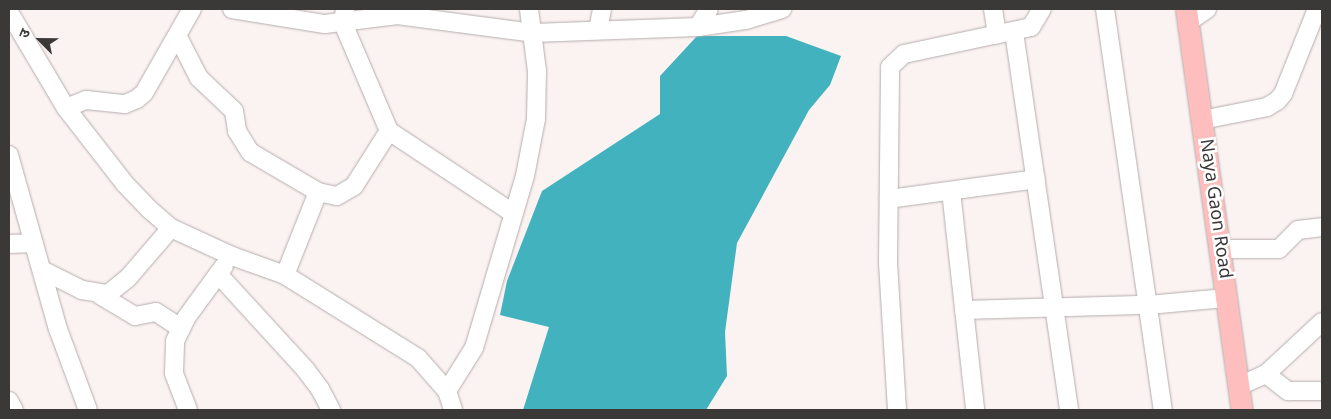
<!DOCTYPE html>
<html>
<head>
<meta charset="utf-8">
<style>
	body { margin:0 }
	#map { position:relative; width:1331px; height:419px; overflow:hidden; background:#fbf2f2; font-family:Georgia,"Noto Sans Devanagari",serif }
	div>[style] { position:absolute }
	.water>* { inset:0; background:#41b2be }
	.roads { filter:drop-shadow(0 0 1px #b5adad) drop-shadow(0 0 1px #b5adad) }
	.minor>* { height:18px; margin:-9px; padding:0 9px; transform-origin:9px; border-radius:9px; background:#fff }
	.major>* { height:21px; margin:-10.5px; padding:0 10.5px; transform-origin:10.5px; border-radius:10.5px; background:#fdbebd }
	span { translate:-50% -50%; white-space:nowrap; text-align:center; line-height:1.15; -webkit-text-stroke:5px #fff; paint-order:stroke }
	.street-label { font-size:18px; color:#3b3838 }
	.frame { position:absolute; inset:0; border:10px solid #3b3838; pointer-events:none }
	.north { position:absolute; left:15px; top:15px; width:50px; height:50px; -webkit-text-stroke:4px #fff; paint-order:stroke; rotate:293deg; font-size:14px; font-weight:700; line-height:20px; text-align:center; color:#3b3838 }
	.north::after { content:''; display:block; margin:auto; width:18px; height:22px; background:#3b3838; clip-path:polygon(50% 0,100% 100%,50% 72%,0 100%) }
</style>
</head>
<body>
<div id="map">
	<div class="water">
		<i style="clip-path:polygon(697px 36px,786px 36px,841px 56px,830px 85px,809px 110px,737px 243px,725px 332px,727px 376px,706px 410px,523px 410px,549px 327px,500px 315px,507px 281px,542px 191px,660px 114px,660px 76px)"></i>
	</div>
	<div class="roads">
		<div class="minor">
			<i style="left:232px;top:9px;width:94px;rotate:9.2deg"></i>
			<i style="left:325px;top:24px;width:73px;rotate:-7.1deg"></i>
			<i style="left:397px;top:15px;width:137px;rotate:7.5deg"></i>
			<i style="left:533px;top:33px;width:165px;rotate:-2.1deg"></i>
			<i style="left:698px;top:27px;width:49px;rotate:-8.3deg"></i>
			<i style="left:746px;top:20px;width:38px;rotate:-17deg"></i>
			<i style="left:993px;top:9px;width:26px;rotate:81deg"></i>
			<i style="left:1105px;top:9px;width:405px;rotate:81.8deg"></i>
			<i style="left:9px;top:12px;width:112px;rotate:59.3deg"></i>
			<i style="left:66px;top:108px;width:96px;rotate:52.2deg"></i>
			<i style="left:125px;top:184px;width:35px;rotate:46deg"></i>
			<i style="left:149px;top:209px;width:29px;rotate:41deg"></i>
			<i style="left:171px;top:228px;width:67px;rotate:24.7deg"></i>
			<i style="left:232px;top:256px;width:56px;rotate:19.7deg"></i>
			<i style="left:285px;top:275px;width:157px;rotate:32deg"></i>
			<i style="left:418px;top:358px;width:44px;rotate:48.7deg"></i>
			<i style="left:447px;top:391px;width:20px;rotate:72deg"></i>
			<i style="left:1188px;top:22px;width:23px;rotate:-34deg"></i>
			<i style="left:698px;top:27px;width:21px;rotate:-59deg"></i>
			<i style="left:598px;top:30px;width:21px;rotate:-79deg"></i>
			<i style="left:1014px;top:32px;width:382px;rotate:81.7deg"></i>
			<i style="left:178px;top:37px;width:46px;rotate:62.9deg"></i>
			<i style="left:199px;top:78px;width:48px;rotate:43.3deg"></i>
			<i style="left:234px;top:111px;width:20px;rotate:81deg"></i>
			<i style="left:237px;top:131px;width:25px;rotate:58deg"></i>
			<i style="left:250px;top:152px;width:79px;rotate:30.5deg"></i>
			<i style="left:318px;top:192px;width:19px;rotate:12deg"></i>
			<i style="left:337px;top:196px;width:20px;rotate:-30deg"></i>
			<i style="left:354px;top:186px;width:65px;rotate:-57.5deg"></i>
			<i style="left:389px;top:131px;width:117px;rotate:-113.1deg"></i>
			<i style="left:343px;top:23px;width:14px;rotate:-82deg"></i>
			<i style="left:66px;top:108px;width:22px;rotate:-22deg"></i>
			<i style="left:86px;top:100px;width:39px;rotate:6deg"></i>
			<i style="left:125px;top:104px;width:13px;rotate:-23deg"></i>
			<i style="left:137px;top:99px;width:9px;rotate:-41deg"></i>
			<i style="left:144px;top:93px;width:97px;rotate:-60.3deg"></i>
			<i style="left:1202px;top:120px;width:66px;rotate:-11.3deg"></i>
			<i style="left:1267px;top:107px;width:12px;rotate:-31deg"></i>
			<i style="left:1277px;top:101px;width:9px;rotate:-49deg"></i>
			<i style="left:1283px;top:94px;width:92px;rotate:-68.2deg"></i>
			<i style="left:389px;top:131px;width:149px;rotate:33.5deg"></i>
			<i style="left:9px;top:155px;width:181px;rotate:74.3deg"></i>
			<i style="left:58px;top:329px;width:86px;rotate:69.7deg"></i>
			<i style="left:951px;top:191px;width:220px;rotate:83.7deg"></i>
			<i style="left:889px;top:199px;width:148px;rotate:-7.7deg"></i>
			<i style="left:9px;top:244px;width:25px;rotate:-2deg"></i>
			<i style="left:1219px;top:249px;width:60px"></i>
			<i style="left:1279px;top:249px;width:27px;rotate:-45deg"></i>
			<i style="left:1298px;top:230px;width:24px;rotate:-7deg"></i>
			<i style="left:42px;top:270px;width:45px;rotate:26.6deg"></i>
			<i style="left:82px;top:290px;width:26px;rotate:9deg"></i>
			<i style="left:108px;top:294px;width:26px;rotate:-39deg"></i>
			<i style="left:128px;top:278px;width:66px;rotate:-49.3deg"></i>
			<i style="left:218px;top:274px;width:129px;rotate:47.5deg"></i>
			<i style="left:305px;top:369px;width:25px;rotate:53deg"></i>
			<i style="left:320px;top:389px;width:24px;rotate:62deg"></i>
			<i style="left:285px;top:275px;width:89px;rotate:-68.3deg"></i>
			<i style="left:100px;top:295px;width:41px;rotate:31deg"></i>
			<i style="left:135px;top:316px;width:21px;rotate:-11deg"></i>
			<i style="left:156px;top:312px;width:30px;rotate:33deg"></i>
			<i style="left:964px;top:310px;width:184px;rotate:-1.6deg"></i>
			<i style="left:1148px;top:305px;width:78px;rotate:-5.1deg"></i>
			<i style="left:1266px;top:374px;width:28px;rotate:38deg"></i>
			<i style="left:1288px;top:391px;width:34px"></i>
			<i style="left:1239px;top:386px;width:30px;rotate:-24deg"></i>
			<i style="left:1266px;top:374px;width:76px;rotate:-42.9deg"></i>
			<i style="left:447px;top:391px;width:51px;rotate:-57.9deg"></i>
			<i style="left:474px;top:348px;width:179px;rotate:-73.5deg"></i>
			<i style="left:525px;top:176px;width:58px;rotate:-79.1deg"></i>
			<i style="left:536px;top:119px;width:48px;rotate:-88.8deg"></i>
			<i style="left:537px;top:71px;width:63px;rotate:-97.4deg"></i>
			<i style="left:9px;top:401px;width:10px;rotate:61deg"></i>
			<i style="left:188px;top:410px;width:40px;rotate:-111deg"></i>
			<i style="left:174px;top:373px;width:32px;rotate:-88deg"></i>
			<i style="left:175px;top:341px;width:25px;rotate:-64deg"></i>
			<i style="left:186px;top:318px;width:64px;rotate:-53.8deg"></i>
			<i style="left:897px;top:410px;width:147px;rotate:-93.5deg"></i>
			<i style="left:888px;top:263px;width:196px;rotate:-89.4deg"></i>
			<i style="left:890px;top:67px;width:19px;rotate:-43deg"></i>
			<i style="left:904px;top:54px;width:130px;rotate:-12deg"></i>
			<i style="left:1031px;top:27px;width:21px;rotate:-59deg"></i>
		</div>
		<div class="major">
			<i style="left:1186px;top:9px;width:405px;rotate:82.1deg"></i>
		</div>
	</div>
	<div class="street-label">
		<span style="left:1214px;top:209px;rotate:82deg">Naya Gaon Road</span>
	</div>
	<div class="frame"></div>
	<div class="north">उ</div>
</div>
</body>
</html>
